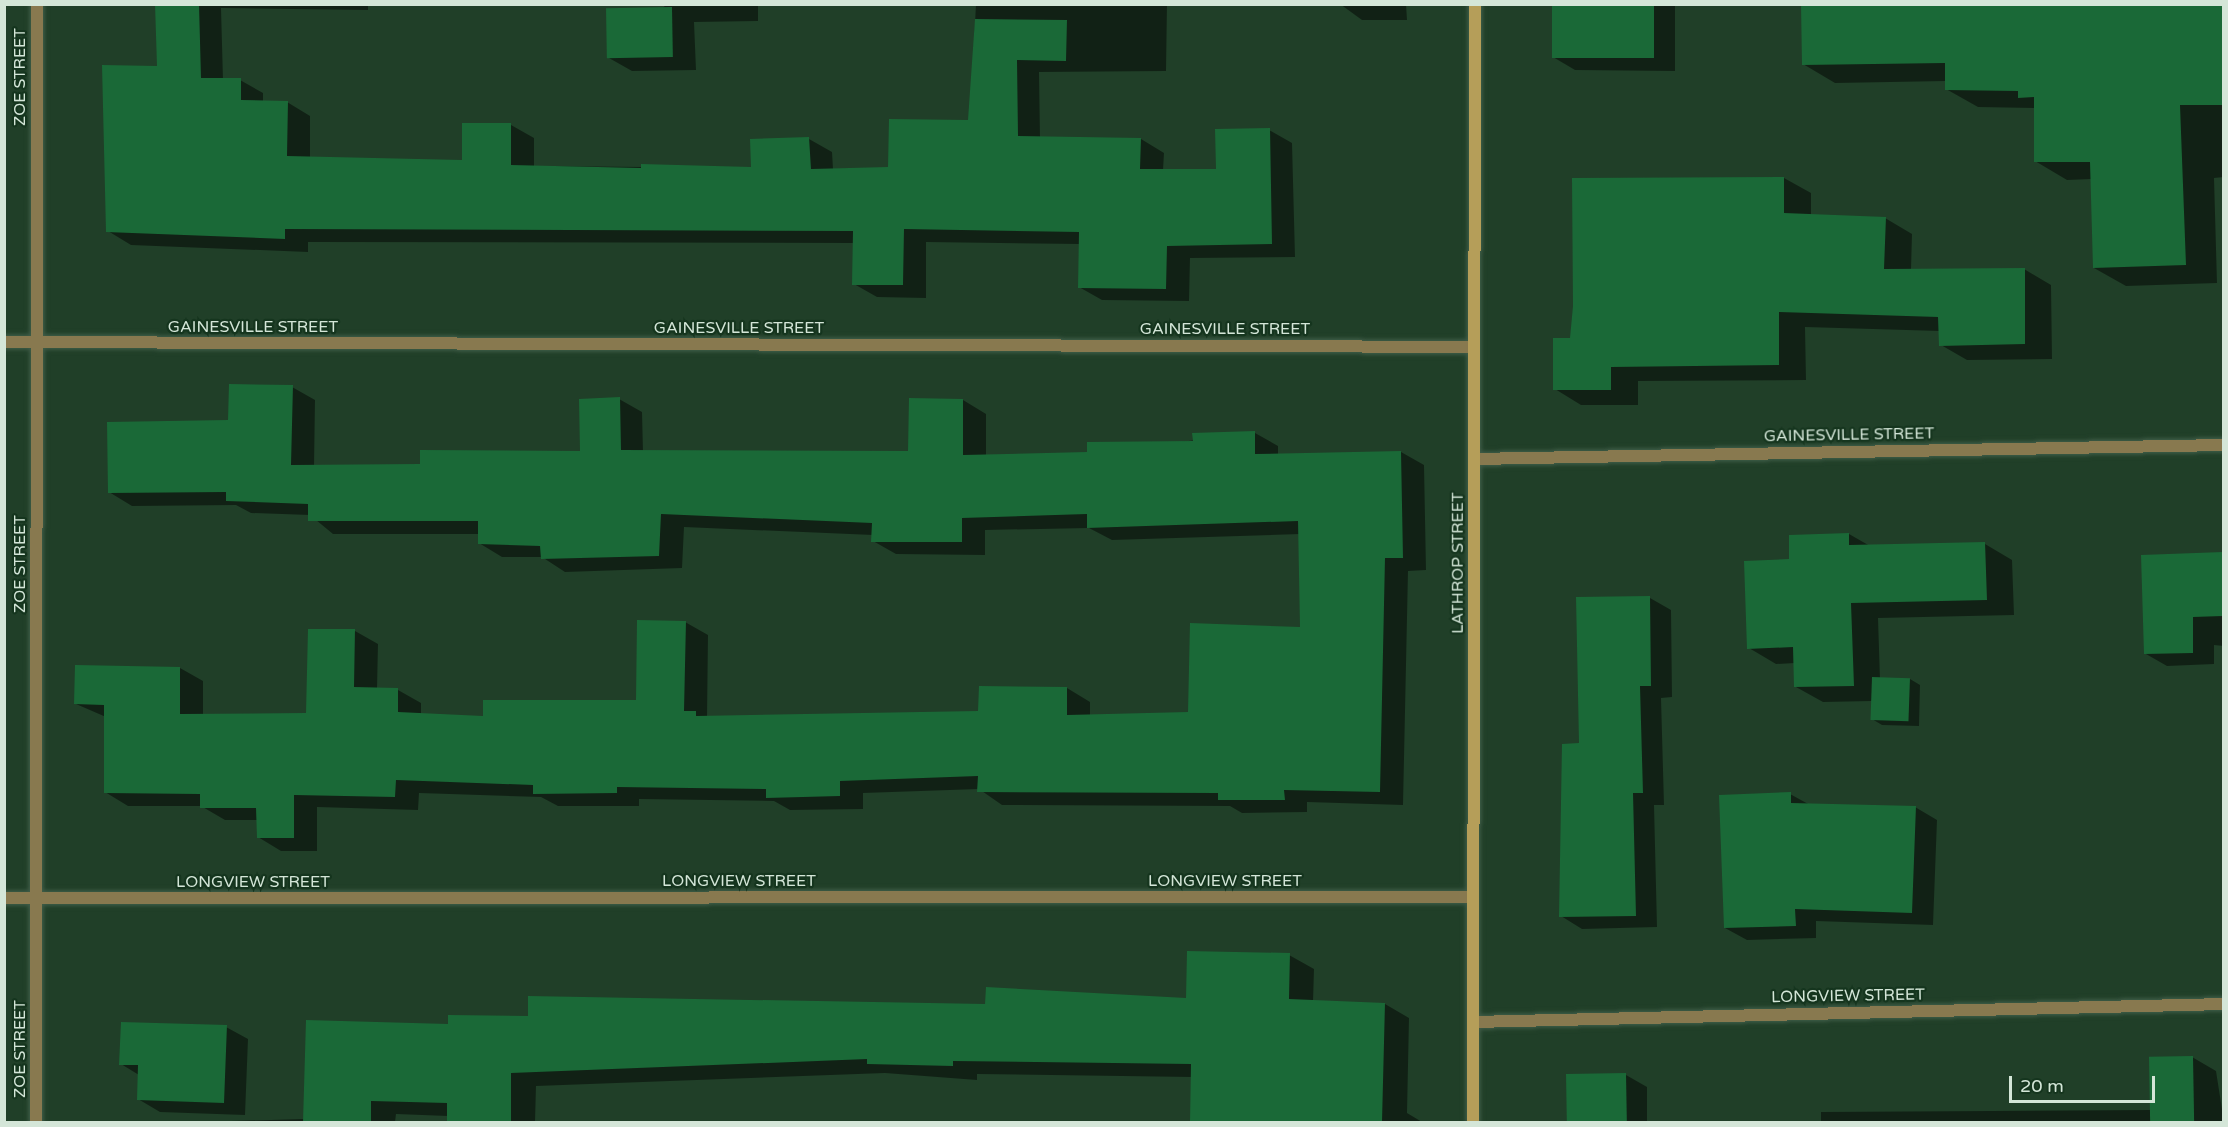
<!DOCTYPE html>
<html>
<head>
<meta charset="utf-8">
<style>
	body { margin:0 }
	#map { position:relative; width:2228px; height:1127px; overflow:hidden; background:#203f28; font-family:"Varela Round",sans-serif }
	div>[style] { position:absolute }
	.shadow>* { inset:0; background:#0007 }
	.building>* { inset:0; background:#1a6937; transform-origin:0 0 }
	.roads { filter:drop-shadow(0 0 2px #405d48) drop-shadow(0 0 2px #405d48) }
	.street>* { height:12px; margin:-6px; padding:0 6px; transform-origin:6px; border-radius:6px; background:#88794f }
	.secondary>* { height:12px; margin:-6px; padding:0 6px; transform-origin:6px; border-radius:6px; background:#b59e59 }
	span { translate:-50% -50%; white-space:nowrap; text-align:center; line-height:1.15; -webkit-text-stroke:4.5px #15351e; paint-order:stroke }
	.street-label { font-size:16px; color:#d4e6d8 }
	.frame { position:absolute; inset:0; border:6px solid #d4e6d8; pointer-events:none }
	.scale { position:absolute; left:2009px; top:1076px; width:146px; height:27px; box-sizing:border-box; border:3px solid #d4e6d8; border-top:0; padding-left:8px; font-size:18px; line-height:21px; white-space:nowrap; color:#d4e6d8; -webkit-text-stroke:4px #15351e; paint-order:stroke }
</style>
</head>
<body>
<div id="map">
	<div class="shadow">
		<i style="clip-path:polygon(157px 4px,368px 4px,368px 10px,221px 8px,223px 80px,240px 80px,263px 93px,263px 102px,287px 102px,310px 116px,310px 158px,463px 162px,511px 125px,534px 138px,534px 166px,753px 168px,809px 139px,832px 152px,833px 169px,889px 168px,970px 122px,976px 4px,1167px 4px,1166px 71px,1039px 72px,1040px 138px,1141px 139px,1164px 153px,1163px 170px,1217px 170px,1269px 130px,1292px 143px,1295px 257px,1190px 258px,1189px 301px,1102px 300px,1079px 287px,1080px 244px,926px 242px,926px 298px,877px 297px,854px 284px,854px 243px,308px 242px,308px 252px,131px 245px,108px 231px,158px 68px)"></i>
		<i style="clip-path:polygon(667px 4px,758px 4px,758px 21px,694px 22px,696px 70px,632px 71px,609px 58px)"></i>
		<i style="clip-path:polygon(1340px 4px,1406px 4px,1407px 20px,1362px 20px)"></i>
		<i style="clip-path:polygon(1554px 4px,1675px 4px,1675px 71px,1575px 70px,1553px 57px)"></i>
		<i style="clip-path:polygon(1803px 4px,2224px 4px,2224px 177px,2214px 178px,2217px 283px,2126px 286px,2094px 268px,2092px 179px,2067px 180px,2035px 161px,2035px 108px,1978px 107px,1946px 89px,1946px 81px,1835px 83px,1803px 64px)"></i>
		<i style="clip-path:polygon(1784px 178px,1811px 193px,1811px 216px,1885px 218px,1912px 234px,1911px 270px,2024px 269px,2051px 285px,2052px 359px,1967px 360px,1941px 345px,1940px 331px,1805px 327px,1806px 380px,1638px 381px,1638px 405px,1581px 405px,1555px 389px,1571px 339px)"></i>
		<i style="clip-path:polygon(292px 387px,315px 400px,314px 467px,421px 466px,582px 453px,619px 399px,642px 412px,643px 452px,909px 452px,963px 400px,986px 414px,986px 456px,1089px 453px,1255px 433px,1278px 446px,1278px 455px,1401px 452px,1424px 465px,1426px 570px,1408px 571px,1403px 805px,1307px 802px,1307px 812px,1242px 813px,1230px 806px,1002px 805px,979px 789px,863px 793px,863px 809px,790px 810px,774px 801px,639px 799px,639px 806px,558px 806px,541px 797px,419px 793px,418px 810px,317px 807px,317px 851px,281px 851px,258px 837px,258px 820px,225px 820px,201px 806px,128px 806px,105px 792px,106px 717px,76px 704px,180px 668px,203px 681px,203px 716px,308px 715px,355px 631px,378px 644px,377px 689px,398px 690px,421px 703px,421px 715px,484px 717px,638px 702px,685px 622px,708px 635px,707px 718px,980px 712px,1067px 688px,1090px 702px,1090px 716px,1189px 714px,1302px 629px,1300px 534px,1112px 540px,1089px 528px,985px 530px,985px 555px,896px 554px,873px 541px,873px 535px,684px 527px,682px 568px,565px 572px,542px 557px,502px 557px,479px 543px,479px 534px,333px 534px,310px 515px,251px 513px,236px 505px,132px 506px,109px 492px)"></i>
		<i style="clip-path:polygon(1849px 534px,1870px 546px,1985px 544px,2012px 560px,2014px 615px,1878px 618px,1880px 679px,1910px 679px,1920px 685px,1919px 726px,1882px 725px,1872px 719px,1872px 701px,1823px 702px,1796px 687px,1795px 663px,1776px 664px,1749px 648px,1791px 561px)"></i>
		<i style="clip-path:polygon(2224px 554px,2224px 646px,2214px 645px,2214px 664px,2167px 666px,2146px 654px,2142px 557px)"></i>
		<i style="clip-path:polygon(1650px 598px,1671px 610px,1672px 697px,1661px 698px,1664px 805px,1654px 805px,1657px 927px,1582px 929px,1561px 916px)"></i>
		<i style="clip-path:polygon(1790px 794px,1810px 805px,1915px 807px,1937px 820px,1933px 925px,1816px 921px,1816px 938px,1747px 940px,1725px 928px)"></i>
		<i style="clip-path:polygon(1289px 955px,1314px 969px,1313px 1002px,1385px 1004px,1409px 1018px,1407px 1113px,1422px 1122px,1191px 1122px,1192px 1077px,977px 1074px,977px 1080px,885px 1073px,536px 1086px,535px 1122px,448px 1122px,448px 1116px,396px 1114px,395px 1122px,198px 1122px,304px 1119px,449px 1026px,530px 1017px,1188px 1000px)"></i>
		<i style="clip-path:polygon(226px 1027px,248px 1039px,245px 1115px,160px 1112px,138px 1099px,139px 1075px,121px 1064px)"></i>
		<i style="clip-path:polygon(2192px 1057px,2216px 1071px,2224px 1122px,1821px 1122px,1821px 1112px,2152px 1110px)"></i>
		<i style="clip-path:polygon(1626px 1075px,1647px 1087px,1647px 1122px,1567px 1122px,1567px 1076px)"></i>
	</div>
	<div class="building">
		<i style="clip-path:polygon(155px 4px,199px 4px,201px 78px,241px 78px,241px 100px,288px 101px,287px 156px,462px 160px,462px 123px,511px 123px,511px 165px,641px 168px,641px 164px,751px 167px,750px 139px,809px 137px,811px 169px,888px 167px,889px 119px,968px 120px,975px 19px,1067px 20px,1066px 61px,1017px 60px,1018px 136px,1141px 138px,1140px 169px,1216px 169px,1215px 129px,1270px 128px,1272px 244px,1167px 246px,1166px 289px,1078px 288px,1079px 232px,904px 229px,903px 285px,852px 285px,853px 231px,285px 229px,285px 239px,106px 232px,102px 65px,157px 66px)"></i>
		<i style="left:1552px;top:4px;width:102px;height:54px"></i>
		<i style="clip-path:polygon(1801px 4px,2223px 4px,2223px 105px,2180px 105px,2186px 265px,2093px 268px,2090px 162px,2034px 162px,2034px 97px,2018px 98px,2018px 91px,1945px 90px,1945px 63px,1802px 65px)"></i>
		<i style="left:672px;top:7px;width:50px;height:66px;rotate:89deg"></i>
		<i style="clip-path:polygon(1784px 177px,1784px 213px,1886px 217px,1884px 269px,2025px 268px,2025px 344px,1939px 346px,1938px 317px,1779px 312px,1779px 365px,1611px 367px,1611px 390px,1553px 390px,1553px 338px,1570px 338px,1573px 306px,1572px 178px)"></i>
		<i style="clip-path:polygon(229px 384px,293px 385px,291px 465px,420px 464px,420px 450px,580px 451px,579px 399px,620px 397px,621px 450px,908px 451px,909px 398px,963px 399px,963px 455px,1087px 452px,1087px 442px,1193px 441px,1192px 433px,1255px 431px,1255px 454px,1401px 451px,1403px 558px,1385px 558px,1380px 792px,1284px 790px,1285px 800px,1218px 800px,1218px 793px,977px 792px,978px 776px,840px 781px,840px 796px,766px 798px,766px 789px,617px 787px,617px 793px,533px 794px,533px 785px,396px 780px,395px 797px,294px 795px,294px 838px,257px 838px,256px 808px,200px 808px,200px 794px,104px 793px,104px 705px,74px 704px,75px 665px,180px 667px,180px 714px,306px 713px,308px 629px,355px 629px,354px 687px,398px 688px,398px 712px,483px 716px,483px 700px,636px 700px,637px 620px,686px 621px,684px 711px,696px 711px,696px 716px,978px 711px,979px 686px,1067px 687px,1067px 715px,1188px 712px,1190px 623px,1300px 627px,1298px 521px,1087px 528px,1087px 514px,962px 518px,962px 542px,871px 542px,872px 523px,661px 514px,659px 556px,541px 559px,540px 546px,478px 544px,478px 521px,308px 521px,308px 504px,226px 501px,226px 492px,108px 493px,107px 422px,228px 420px)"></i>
		<i style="clip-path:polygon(1849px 533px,1849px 545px,1985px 542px,1987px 600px,1851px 603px,1854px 686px,1794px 687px,1793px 647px,1747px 649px,1744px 561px,1789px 559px,1789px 535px)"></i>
		<i style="clip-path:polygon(2223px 552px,2223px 616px,2193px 617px,2193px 653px,2144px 654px,2141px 555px)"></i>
		<i style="clip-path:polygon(1650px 596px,1651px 686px,1640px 686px,1643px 793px,1633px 793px,1636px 916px,1559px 917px,1562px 744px,1579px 743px,1576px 597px)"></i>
		<i style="left:1872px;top:677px;width:38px;height:43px;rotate:2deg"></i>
		<i style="clip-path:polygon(1791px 792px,1791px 803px,1916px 806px,1912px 913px,1795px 909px,1796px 926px,1724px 928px,1719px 795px)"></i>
		<i style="clip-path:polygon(1187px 951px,1290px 953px,1289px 999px,1385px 1003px,1382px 1122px,1190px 1122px,1191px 1064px,953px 1061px,953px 1066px,867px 1064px,867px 1059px,511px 1073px,511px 1122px,447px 1122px,447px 1103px,371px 1101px,371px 1122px,303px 1122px,306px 1020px,448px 1024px,448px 1015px,528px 1016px,528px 996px,985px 1004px,986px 987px,1186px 998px)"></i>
		<i style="clip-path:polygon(121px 1022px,227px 1025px,224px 1103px,137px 1100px,138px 1065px,119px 1065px)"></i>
		<i style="left:2193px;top:1056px;width:66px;height:44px;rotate:89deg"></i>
		<i style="left:1626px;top:1073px;width:49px;height:60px;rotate:89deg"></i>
	</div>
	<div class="roads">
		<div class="street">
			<i style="left:4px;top:342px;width:1470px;rotate:0.19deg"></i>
			<i style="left:1474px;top:459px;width:750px;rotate:-1.07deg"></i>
			<i style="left:4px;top:898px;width:1469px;rotate:-0.04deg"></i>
			<i style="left:1473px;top:1022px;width:751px;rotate:-1.37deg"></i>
			<i style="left:36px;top:1122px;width:1118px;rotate:-89.95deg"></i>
		</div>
		<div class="secondary">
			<i style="left:1473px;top:1122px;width:1118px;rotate:-89.9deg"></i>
		</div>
	</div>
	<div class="street-label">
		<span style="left:20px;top:77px;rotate:-90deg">ZOE STREET</span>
		<span style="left:253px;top:327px">GAINESVILLE STREET</span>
		<span style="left:739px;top:328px">GAINESVILLE STREET</span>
		<span style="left:1225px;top:329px">GAINESVILLE STREET</span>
		<span style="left:1849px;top:435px;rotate:-1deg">GAINESVILLE STREET</span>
		<span style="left:1458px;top:563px;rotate:-90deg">LATHROP STREET</span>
		<span style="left:20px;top:564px;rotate:-90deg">ZOE STREET</span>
		<span style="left:739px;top:881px">LONGVIEW STREET</span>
		<span style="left:1225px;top:881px">LONGVIEW STREET</span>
		<span style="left:253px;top:882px">LONGVIEW STREET</span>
		<span style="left:1848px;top:996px;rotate:-1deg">LONGVIEW STREET</span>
		<span style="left:20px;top:1049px;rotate:-90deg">ZOE STREET</span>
	</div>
	<div class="frame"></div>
	<div class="scale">20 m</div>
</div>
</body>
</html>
